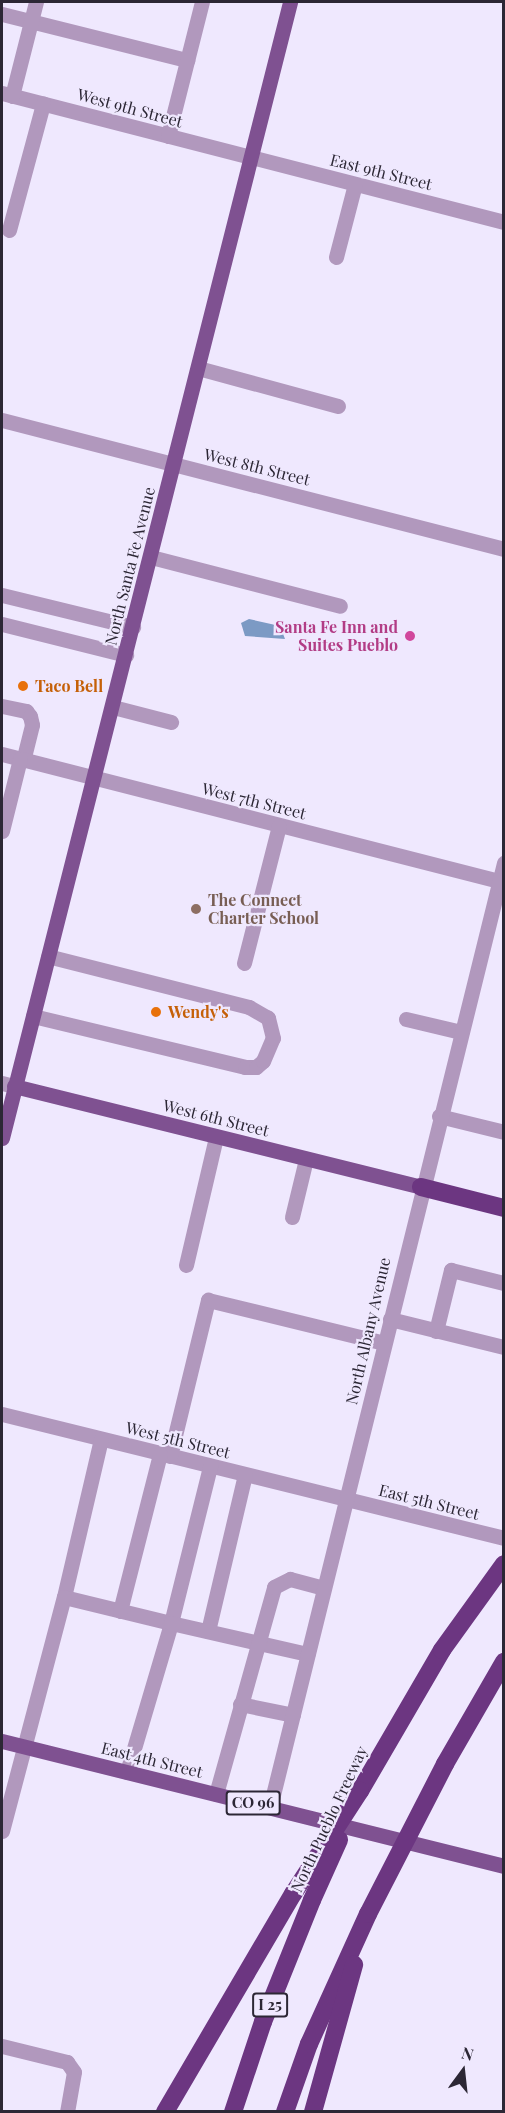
<!DOCTYPE html>
<html>
<head>
<meta charset="utf-8">
<style>
	body { margin:0 }
	#map { position:relative; width:505px; height:2113px; overflow:hidden; background:#efe8fe; font-family:"Playfair Display",serif }
	div>[style] { position:absolute }
	.water>* { inset:0; background:#7c9ac4 }
	.minor>* { height:15px; margin:-7.5px; padding:0 7.5px; transform-origin:7.5px; border-radius:7.5px; background:#b198bd }
	.major>* { height:15px; margin:-7.5px; padding:0 7.5px; transform-origin:7.5px; border-radius:7.5px; background:#7f5191 }
	.highway>* { height:18px; margin:-9px; padding:0 9px; transform-origin:9px; border-radius:9px; background:#6c3681 }
	.highway-bridge>* { height:18px; margin:-9px; padding:0 9px; transform-origin:9px; border-radius:9px; background:#6c3681 }
	.dots>* { width:16px; height:16px; translate:-50% -50%; box-sizing:border-box; border:3px solid #efe8fe; border-radius:50% }
	span { translate:-50% -50%; white-space:nowrap; text-align:center; line-height:1.15; -webkit-text-stroke:4.5px #efe8fe; paint-order:stroke }
	.shield-label span { padding:2px 4px; background:#efe8fe; border:2px solid; border-radius:4px; -webkit-text-stroke-width:0 }
	.shield-label { font-size:15px; color:#2c2735; font-weight:700 }
	.street-label { font-size:16px; color:#2c2735 }
	.hotel-label { font-size:16px; color:#b23c85; font-weight:700 }
	.right { translate:-100% -50%; text-align:right }
	.food-label { font-size:16px; color:#c56008; font-weight:700 }
	.left { translate:0 -50%; text-align:left }
	.education-label { font-size:16px; color:#785e54; font-weight:700 }
	.frame { position:absolute; inset:0; border:3px solid #2c2735; pointer-events:none }
	.north { position:absolute; left:433px; top:2041px; width:60px; height:60px; -webkit-text-stroke:4px #efe8fe; paint-order:stroke; rotate:15deg; font-size:16px; font-weight:700; line-height:24px; text-align:center; color:#2c2735 }
	.north::after { content:''; display:block; margin:auto; width:21px; height:27px; background:#2c2735; clip-path:polygon(50% 0,100% 100%,50% 72%,0 100%) }
</style>
</head>
<body>
<div id="map">
	<div class="water">
		<i style="clip-path:polygon(249px 619px,280px 626px,285px 639px,245px 636px,241px 623px)"></i>
	</div>
	<div class="minor">
		<i style="left:2px;top:14px;width:191px;rotate:14deg"></i>
		<i style="left:2px;top:93px;width:518px;rotate:14.41deg"></i>
		<i style="left:12px;top:96px;width:97px;rotate:-75.7deg"></i>
		<i style="left:168px;top:136px;width:138px;rotate:-75.8deg"></i>
		<i style="left:9px;top:230px;width:131px;rotate:-74.9deg"></i>
		<i style="left:336px;top:257px;width:75px;rotate:-75.4deg"></i>
		<i style="left:198px;top:368px;width:145px;rotate:15.2deg"></i>
		<i style="left:2px;top:420px;width:518px;rotate:14.41deg"></i>
		<i style="left:151px;top:557px;width:195px;rotate:14.5deg"></i>
		<i style="left:2px;top:595px;width:135px;rotate:13.7deg"></i>
		<i style="left:2px;top:624px;width:128px;rotate:14deg"></i>
		<i style="left:2px;top:706px;width:25px;rotate:12deg"></i>
		<i style="left:26px;top:711px;width:6px;rotate:51deg"></i>
		<i style="left:30px;top:716px;width:9px;rotate:77deg"></i>
		<i style="left:32px;top:725px;width:36px;rotate:104deg"></i>
		<i style="left:113px;top:707px;width:60px;rotate:14.5deg"></i>
		<i style="left:2px;top:754px;width:513px;rotate:14.33deg"></i>
		<i style="left:2px;top:831px;width:74px;rotate:-76deg"></i>
		<i style="left:244px;top:963px;width:141px;rotate:-75.7deg"></i>
		<i style="left:33px;top:1016px;width:218px;rotate:13.5deg"></i>
		<i style="left:245px;top:1067px;width:11px"></i>
		<i style="left:256px;top:1067px;width:9px;rotate:-41deg"></i>
		<i style="left:263px;top:1061px;width:25px;rotate:-67deg"></i>
		<i style="left:273px;top:1038px;width:21px;rotate:-104deg"></i>
		<i style="left:268px;top:1018px;width:22px;rotate:-150deg"></i>
		<i style="left:249px;top:1007px;width:207px;rotate:-165.8deg"></i>
		<i style="left:406px;top:1019px;width:57px;rotate:13.3deg"></i>
		<i style="left:2px;top:1083px;width:12px;rotate:14deg"></i>
		<i style="left:439px;top:1116px;width:67px;rotate:13.8deg"></i>
		<i style="left:292px;top:1217px;width:60px;rotate:-76.4deg"></i>
		<i style="left:186px;top:1265px;width:131px;rotate:-76.8deg"></i>
		<i style="left:390px;top:1319px;width:117px;rotate:13.8deg"></i>
		<i style="left:436px;top:1331px;width:63px;rotate:-76.2deg"></i>
		<i style="left:451px;top:1270px;width:55px;rotate:13.8deg"></i>
		<i style="left:2px;top:1414px;width:517px;rotate:13.87deg"></i>
		<i style="left:101px;top:1439px;width:162px;rotate:103.2deg"></i>
		<i style="left:64px;top:1597px;width:110px;rotate:13.7deg"></i>
		<i style="left:171px;top:1623px;width:162px;rotate:-76deg"></i>
		<i style="left:170px;top:1456px;width:161px;rotate:-76.3deg"></i>
		<i style="left:208px;top:1300px;width:181px;rotate:13.7deg"></i>
		<i style="left:120px;top:1611px;width:162px;rotate:-75.7deg"></i>
		<i style="left:208px;top:1631px;width:160px;rotate:-76.7deg"></i>
		<i style="left:240px;top:1704px;width:54px;rotate:11.7deg"></i>
		<i style="left:127px;top:1772px;width:155px;rotate:-73.5deg"></i>
		<i style="left:171px;top:1623px;width:140px;rotate:12.8deg"></i>
		<i style="left:216px;top:1794px;width:215px;rotate:-74.3deg"></i>
		<i style="left:274px;top:1587px;width:18px;rotate:-27deg"></i>
		<i style="left:290px;top:1579px;width:35px;rotate:15deg"></i>
		<i style="left:270px;top:1807px;width:973px;rotate:-76.08deg"></i>
		<i style="left:2px;top:1831px;width:242px;rotate:-75.2deg"></i>
		<i style="left:2px;top:2046px;width:67px;rotate:13.8deg"></i>
		<i style="left:67px;top:2062px;width:12px;rotate:55deg"></i>
		<i style="left:74px;top:2072px;width:41px;rotate:99.9deg"></i>
	</div>
	<div class="major">
		<i style="left:14px;top:1086px;width:419px;rotate:13.9deg"></i>
		<i style="left:2px;top:1138px;width:1172px;rotate:-75.77deg"></i>
		<i style="left:2px;top:1741px;width:517px;rotate:13.98deg"></i>
	</div>
	<div class="highway">
		<i style="left:421px;top:1187px;width:86px;rotate:14.2deg"></i>
		<i style="left:445px;top:1764px;width:118px;rotate:-60deg"></i>
		<i style="left:360px;top:1791px;width:163px;rotate:-59.8deg"></i>
		<i style="left:442px;top:1650px;width:106px;rotate:-54.2deg"></i>
		<i style="left:165px;top:2112px;width:253px;rotate:-59.6deg"></i>
		<i style="left:233px;top:2112px;width:95px;rotate:-71.6deg"></i>
		<i style="left:263px;top:2022px;width:131px;rotate:-68.1deg"></i>
		<i style="left:285px;top:2112px;width:72px;rotate:-70.6deg"></i>
		<i style="left:309px;top:2044px;width:143px;rotate:-65.6deg"></i>
		<i style="left:313px;top:2112px;width:153px;rotate:-74.4deg"></i>
	</div>
	<div class="highway-bridge">
		<i style="left:293px;top:1894px;width:123px;rotate:-57deg"></i>
		<i style="left:312px;top:1900px;width:66px;rotate:-65.8deg"></i>
		<i style="left:368px;top:1914px;width:169px;rotate:-62.8deg"></i>
	</div>
	<div class="dots">
		<i style="left:410px;top:636px;background:#d1479c"></i>
		<i style="left:23px;top:686px;background:#e8710a"></i>
		<i style="left:196px;top:909px;background:#8d6e63"></i>
		<i style="left:156px;top:1012px;background:#e8710a"></i>
	</div>
	<div class="shield-label">
		<span style="left:253px;top:1803px">CO 96</span>
		<span style="left:270px;top:2005px">I 25</span>
	</div>
	<div class="street-label">
		<span style="left:130px;top:108px;rotate:15deg">West 9th Street</span>
		<span style="left:381px;top:172px;rotate:14deg">East 9th Street</span>
		<span style="left:257px;top:467px;rotate:14deg">West 8th Street</span>
		<span style="left:130px;top:566px;rotate:-76deg">North Santa Fe Avenue</span>
		<span style="left:254px;top:801px;rotate:14deg">West 7th Street</span>
		<span style="left:216px;top:1118px;rotate:14deg">West 6th Street</span>
		<span style="left:368px;top:1331px;rotate:-77deg">North Albany Avenue</span>
		<span style="left:178px;top:1440px;rotate:14deg">West 5th Street</span>
		<span style="left:429px;top:1502px;rotate:14deg">East 5th Street</span>
		<span style="left:152px;top:1760px;rotate:14deg">East 4th Street</span>
		<span style="left:329px;top:1819px;rotate:-65deg">North Pueblo Freeway</span>
	</div>
	<div class="hotel-label">
		<span class="right" style="left:398px;top:636px">Santa Fe Inn and<br>Suites Pueblo</span>
	</div>
	<div class="food-label">
		<span class="left" style="left:35px;top:686px">Taco Bell</span>
		<span class="left" style="left:168px;top:1012px">Wendy's</span>
	</div>
	<div class="education-label">
		<span class="left" style="left:208px;top:909px">The Connect<br>Charter School</span>
	</div>
	<div class="frame"></div>
	<div class="north">N</div>
</div>
</body>
</html>
